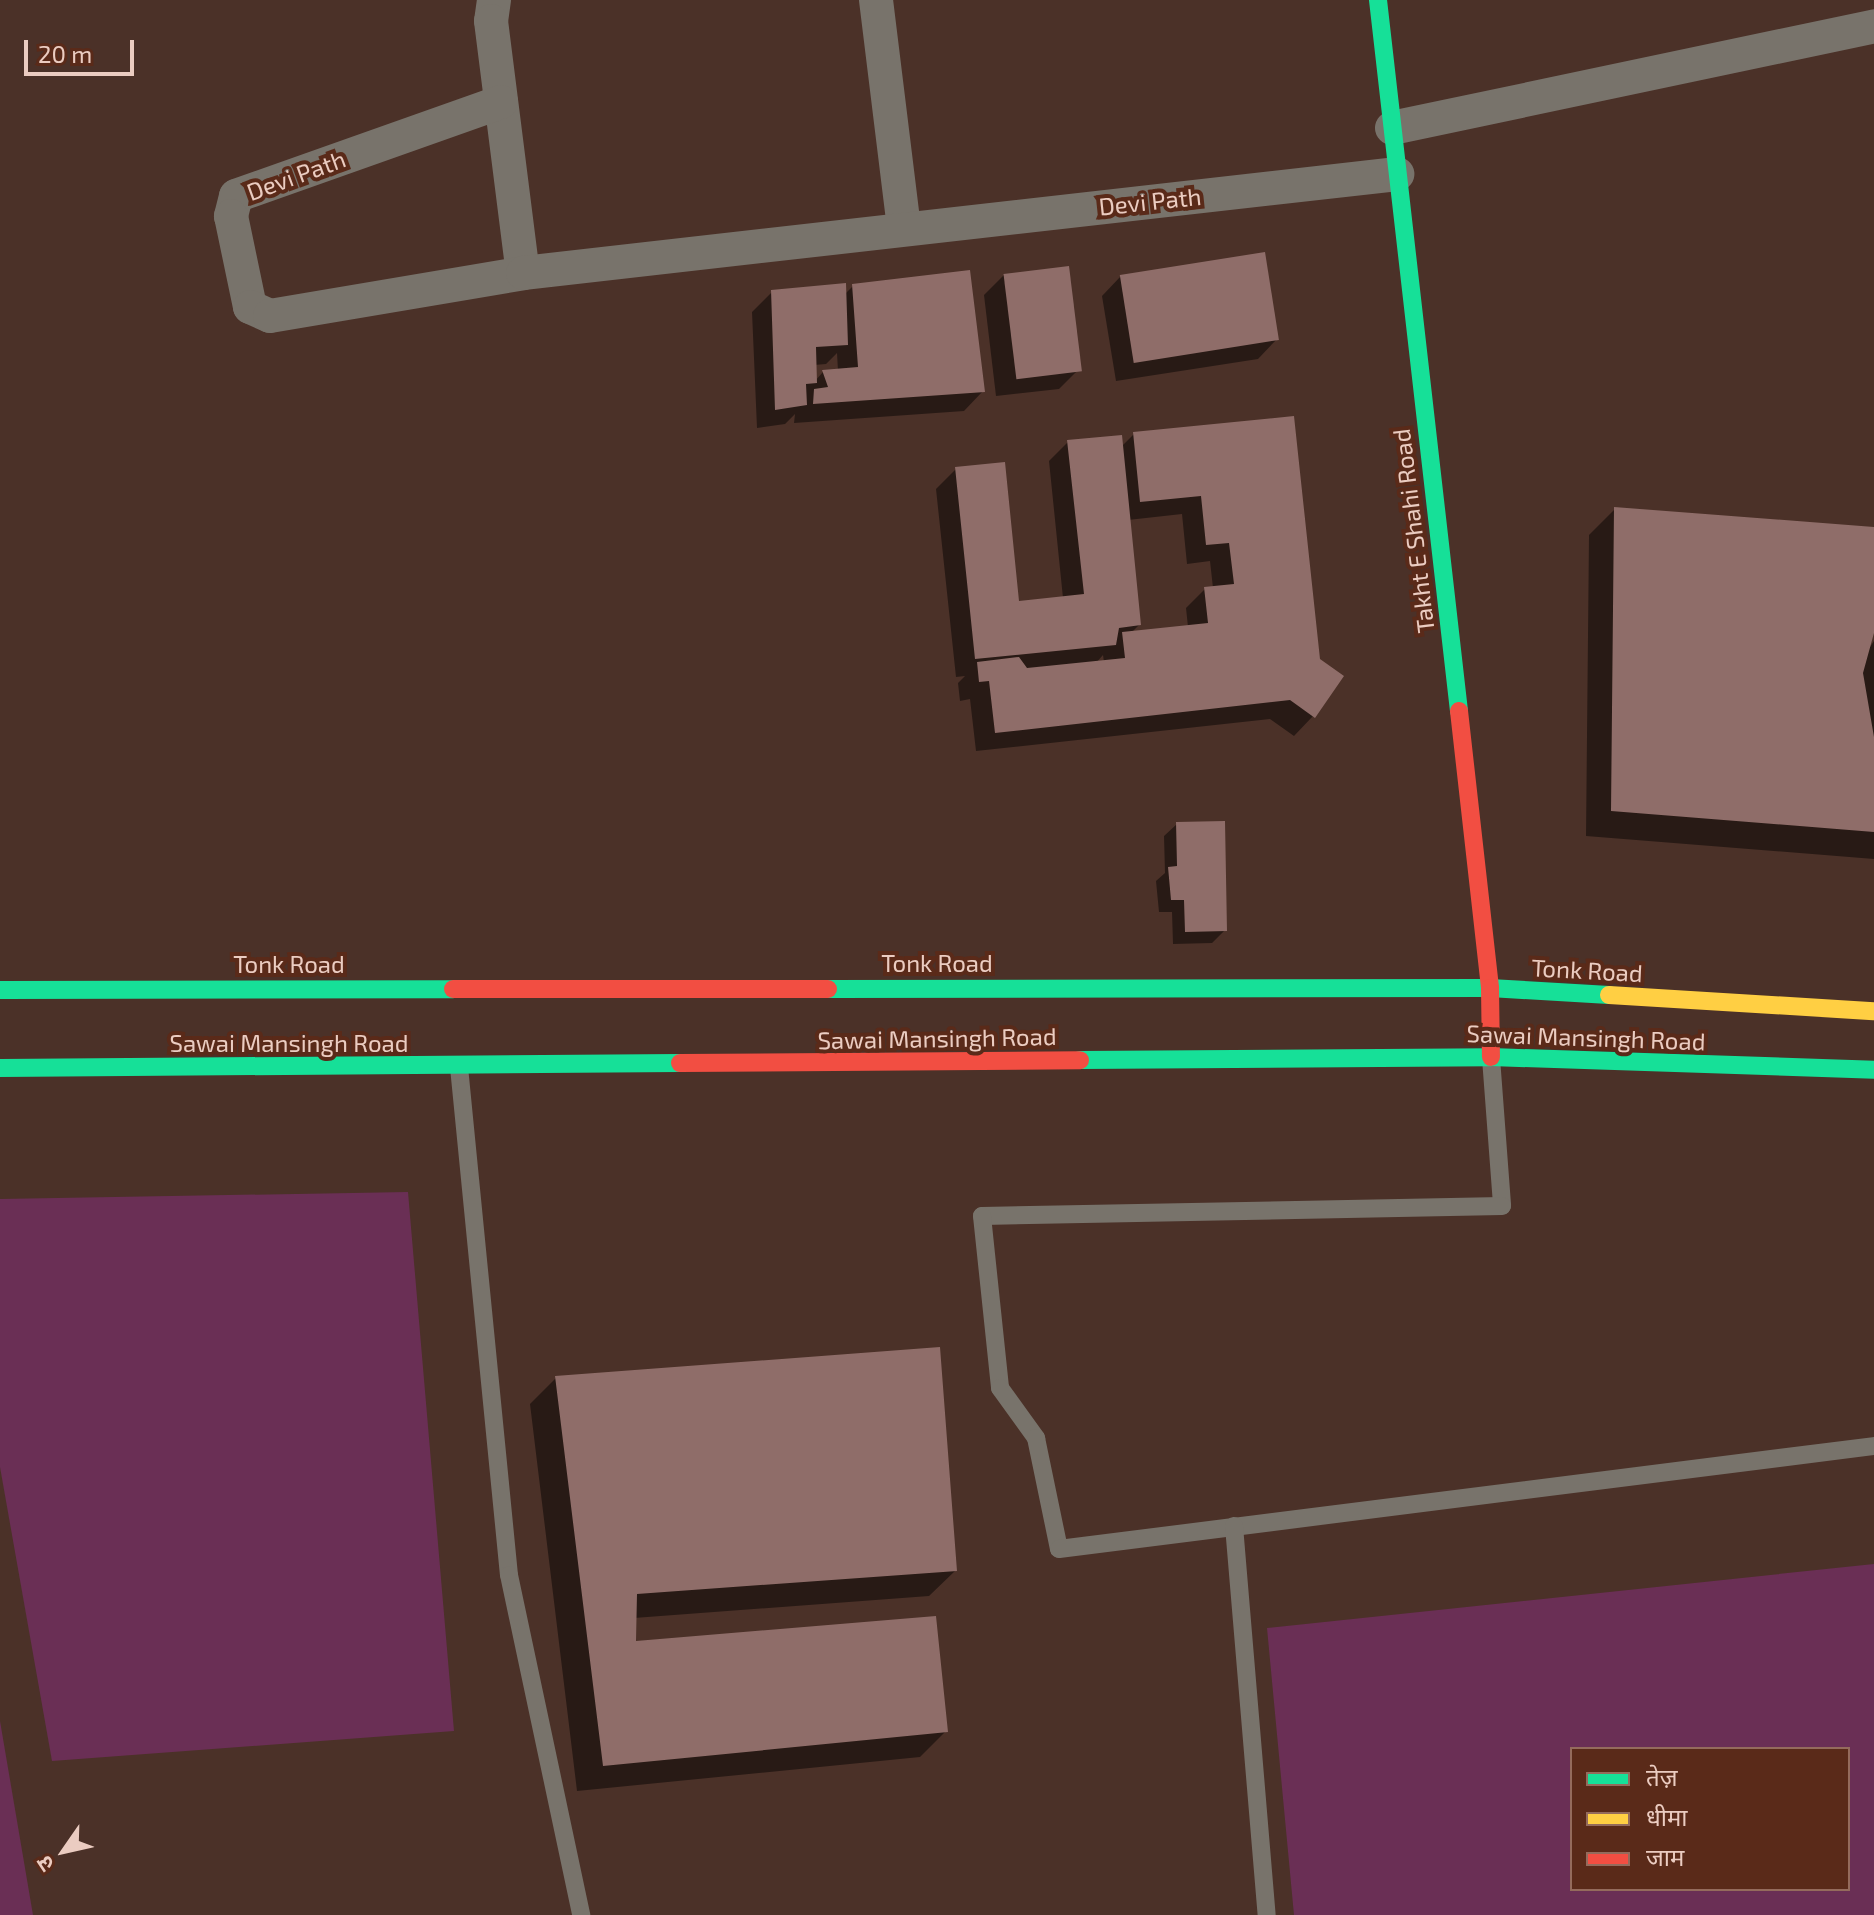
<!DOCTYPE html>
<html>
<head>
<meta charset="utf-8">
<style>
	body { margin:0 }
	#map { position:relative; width:1874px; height:1915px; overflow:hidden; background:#4b3128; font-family:"Exo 2","Noto Sans Devanagari",sans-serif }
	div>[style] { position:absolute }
	.green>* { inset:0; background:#6a2f55 }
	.shadow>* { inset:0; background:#0007 }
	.building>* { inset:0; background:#8f6d69; transform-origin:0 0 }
	.lane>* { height:18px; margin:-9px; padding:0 9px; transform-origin:9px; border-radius:9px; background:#78736b }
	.street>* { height:34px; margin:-17px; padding:0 17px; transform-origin:17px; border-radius:17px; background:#78736b }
	.fast>* { height:18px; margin:-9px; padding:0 9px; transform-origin:9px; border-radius:9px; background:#16e098 }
	.slow>* { height:18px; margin:-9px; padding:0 9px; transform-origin:9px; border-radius:9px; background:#ffcf43 }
	.jam>* { height:18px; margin:-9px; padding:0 9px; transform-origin:9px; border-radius:9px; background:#f24e42 }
	span { translate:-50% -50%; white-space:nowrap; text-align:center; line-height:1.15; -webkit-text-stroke:8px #5a2a19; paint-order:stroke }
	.street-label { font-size:24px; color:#ebccc1 }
	.legend { position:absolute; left:1570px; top:1747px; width:280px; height:144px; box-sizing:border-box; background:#5a2a19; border:2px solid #946b5c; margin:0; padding:10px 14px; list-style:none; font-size:24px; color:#ebccc1 }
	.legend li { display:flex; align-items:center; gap:16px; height:40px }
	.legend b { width:40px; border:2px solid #946b5c }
	.north { position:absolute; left:24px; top:1811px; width:80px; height:80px; -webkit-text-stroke:6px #5a2a19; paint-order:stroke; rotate:236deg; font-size:22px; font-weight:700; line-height:32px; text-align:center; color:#ebccc1 }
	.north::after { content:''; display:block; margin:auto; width:28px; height:36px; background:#ebccc1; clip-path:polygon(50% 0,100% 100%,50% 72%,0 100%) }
	.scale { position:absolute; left:24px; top:40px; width:110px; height:36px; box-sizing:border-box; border:4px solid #ebccc1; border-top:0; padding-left:10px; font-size:24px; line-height:28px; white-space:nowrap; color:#ebccc1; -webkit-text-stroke:6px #5a2a19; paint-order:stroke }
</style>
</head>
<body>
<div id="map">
	<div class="green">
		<i style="clip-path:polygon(408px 1192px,454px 1731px,52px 1761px,0 1467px,0 1199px)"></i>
		<i style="clip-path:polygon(evenodd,1874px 1564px,1874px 1915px,1294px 1915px,1267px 1628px,1874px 1564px,1572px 1749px,1848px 1749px,1848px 1889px,1572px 1889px,1572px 1749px)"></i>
		<i style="clip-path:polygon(0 1721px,33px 1915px,0 1915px)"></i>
	</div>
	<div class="shadow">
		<i style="clip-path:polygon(1004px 275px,1078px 370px,1059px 389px,996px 396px,984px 295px)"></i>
		<i style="clip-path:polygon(1121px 276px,1277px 339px,1258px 359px,1116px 381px,1102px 296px)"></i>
		<i style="clip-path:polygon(evenodd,853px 286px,983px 391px,964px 411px,794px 423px,795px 414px,785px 424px,757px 428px,752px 312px,772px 292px,844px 295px,853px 286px,837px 353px,838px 371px,823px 372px,815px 381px,814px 365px,826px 364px,837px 353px)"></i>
		<i style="clip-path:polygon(evenodd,1292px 418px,1313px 716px,1294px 736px,1270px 719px,976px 751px,970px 699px,960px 701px,958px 683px,965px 676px,956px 677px,936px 489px,956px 469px,1017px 603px,1063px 598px,1049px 461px,1068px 442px,1121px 447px,1134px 434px,1292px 418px,1182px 514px,1187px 564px,1210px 561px,1213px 588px,1205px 589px,1186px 608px,1188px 627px,1131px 633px,1139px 625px,1128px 520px,1182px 514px,1292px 418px,1103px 655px,1104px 662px,1095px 664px,1103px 655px)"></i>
		<i style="clip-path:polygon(1615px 509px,1874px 529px,1874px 625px,1868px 650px,1874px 641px,1874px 859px,1586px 836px,1589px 535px)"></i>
		<i style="clip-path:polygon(1177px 824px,1225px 930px,1212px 943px,1173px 944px,1172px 912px,1159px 912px,1156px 881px,1165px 873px,1164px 836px)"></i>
		<i style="clip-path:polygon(556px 1378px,955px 1571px,929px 1596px,634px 1618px,634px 1643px,946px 1731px,920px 1757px,577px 1791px,530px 1404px)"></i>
	</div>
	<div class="building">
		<i style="left:1265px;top:252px;width:89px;height:147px;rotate:81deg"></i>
		<i style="left:1069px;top:266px;width:106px;height:66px;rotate:83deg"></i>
		<i style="clip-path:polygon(970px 270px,985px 392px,813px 404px,814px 389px,828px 387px,822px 370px,858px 367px,852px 284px)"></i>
		<i style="clip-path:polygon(846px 283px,848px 345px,816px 347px,817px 383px,806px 384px,807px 405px,775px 410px,771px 290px)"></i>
		<i style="clip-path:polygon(1294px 416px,1320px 659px,1344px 676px,1315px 718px,1290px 700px,995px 733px,989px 681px,979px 682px,977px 662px,1019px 657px,1027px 668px,1125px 658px,1122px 632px,1208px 623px,1204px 587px,1234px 584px,1229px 543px,1206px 545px,1201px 496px,1140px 502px,1133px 432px)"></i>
		<i style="clip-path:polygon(1122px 435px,1141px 625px,1119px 628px,1116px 645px,975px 659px,955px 467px,1005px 462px,1019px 601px,1084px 594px,1067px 440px)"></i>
		<i style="clip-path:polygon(1614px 507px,1874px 527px,1874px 633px,1863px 673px,1874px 737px,1874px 832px,1611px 811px)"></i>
		<i style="clip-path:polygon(1225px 821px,1227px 931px,1185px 932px,1184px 900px,1171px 900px,1168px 867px,1177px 866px,1176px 822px)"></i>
		<i style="clip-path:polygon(940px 1347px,957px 1571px,637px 1594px,636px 1641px,936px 1616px,948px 1732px,603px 1766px,555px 1376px)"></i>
	</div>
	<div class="lane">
		<i style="left:1491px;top:1058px;width:148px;rotate:85.7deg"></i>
		<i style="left:1502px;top:1206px;width:520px;rotate:178.9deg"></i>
		<i style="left:982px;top:1216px;width:173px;rotate:84deg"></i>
		<i style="left:1000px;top:1388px;width:62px;rotate:54.2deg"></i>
		<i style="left:1036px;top:1438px;width:113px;rotate:78.3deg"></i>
		<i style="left:1059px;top:1549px;width:821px;rotate:-7.2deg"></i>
		<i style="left:459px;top:1067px;width:510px;rotate:84.38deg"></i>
		<i style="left:509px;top:1575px;width:348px;rotate:78deg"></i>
		<i style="left:1234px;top:1526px;width:390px;rotate:85.2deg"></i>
	</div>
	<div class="street">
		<i style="left:494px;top:0;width:21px;rotate:98deg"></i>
		<i style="left:491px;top:21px;width:254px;rotate:82.8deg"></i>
		<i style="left:876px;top:0;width:229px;rotate:83deg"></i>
		<i style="left:501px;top:102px;width:281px;rotate:160.5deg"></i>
		<i style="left:236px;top:196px;width:21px;rotate:104deg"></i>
		<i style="left:231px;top:216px;width:93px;rotate:78.2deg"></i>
		<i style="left:250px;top:307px;width:22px;rotate:24deg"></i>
		<i style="left:270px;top:316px;width:257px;rotate:-9.6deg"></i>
		<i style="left:523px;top:273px;width:880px;rotate:-6.46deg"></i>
		<i style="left:1392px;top:128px;width:493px;rotate:-11.9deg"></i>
	</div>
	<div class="fast">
		<i style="left:1378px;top:0;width:716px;rotate:83.5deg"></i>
		<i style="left:828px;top:989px;width:662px;rotate:-0.09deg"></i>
		<i style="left:1490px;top:988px;width:119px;rotate:3.4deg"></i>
		<i style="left:0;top:990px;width:453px;rotate:-0.1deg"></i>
		<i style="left:1080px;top:1060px;width:411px;rotate:-0.4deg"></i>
		<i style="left:1491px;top:1057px;width:383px;rotate:1.9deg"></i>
		<i style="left:0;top:1068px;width:680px;rotate:-0.42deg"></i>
	</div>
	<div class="slow">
		<i style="left:1609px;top:995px;width:265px;rotate:3.5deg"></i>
	</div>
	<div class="jam">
		<i style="left:1459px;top:711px;width:279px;rotate:83.6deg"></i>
		<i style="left:1490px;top:988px;width:69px;rotate:89.2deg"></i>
		<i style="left:453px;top:989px;width:375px"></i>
		<i style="left:680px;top:1063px;width:400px;rotate:-0.4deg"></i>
	</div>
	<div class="street-label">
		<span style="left:296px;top:175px;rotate:-20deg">Devi Path</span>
		<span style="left:1150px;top:201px;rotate:-6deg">Devi Path</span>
		<span style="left:1413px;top:531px;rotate:-97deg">Takht E Shahi Road</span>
		<span style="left:937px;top:963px">Tonk Road</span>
		<span style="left:289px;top:964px">Tonk Road</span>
		<span style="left:1587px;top:970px;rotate:3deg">Tonk Road</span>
		<span style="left:1586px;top:1037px;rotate:2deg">Sawai Mansingh Road</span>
		<span style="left:937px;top:1038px;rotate:-1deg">Sawai Mansingh Road</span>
		<span style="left:289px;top:1043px">Sawai Mansingh Road</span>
	</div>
	<ul class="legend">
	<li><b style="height:10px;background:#16e098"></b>तेज़</li>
	<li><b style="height:10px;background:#ffcf43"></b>धीमा</li>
	<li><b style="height:10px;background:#f24e42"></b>जाम</li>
	</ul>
	<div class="north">उ</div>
	<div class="scale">20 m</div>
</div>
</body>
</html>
